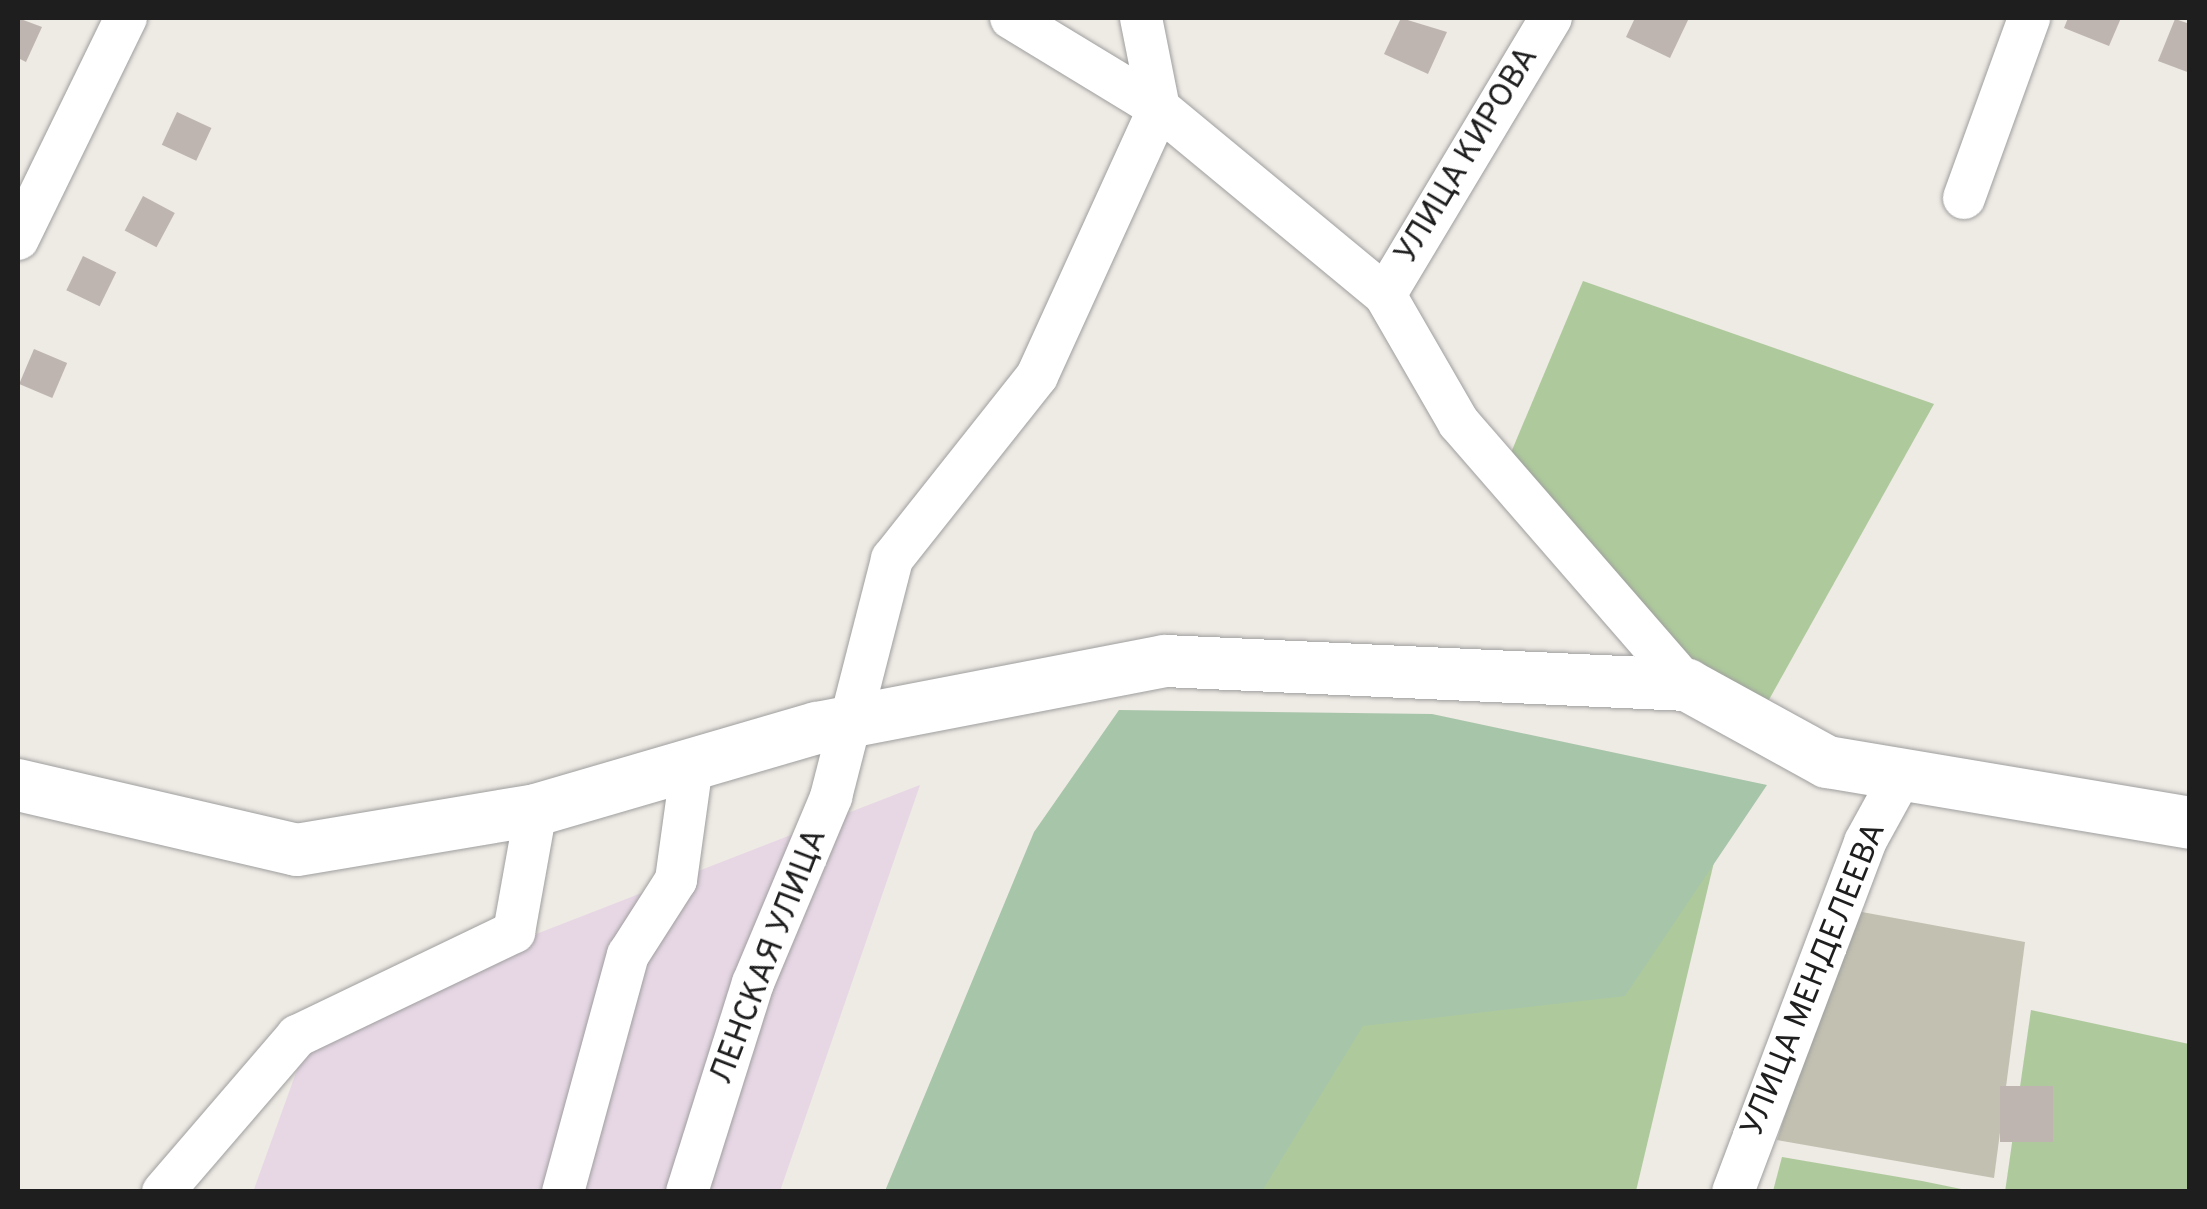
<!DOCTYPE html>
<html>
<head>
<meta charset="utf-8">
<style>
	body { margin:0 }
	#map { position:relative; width:2207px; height:1209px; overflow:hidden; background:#eeeae4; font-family:Overpass,sans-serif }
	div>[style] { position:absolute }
	.industrial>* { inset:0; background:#e7d7e5 }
	.construction>* { inset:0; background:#c2c0b1 }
	.forest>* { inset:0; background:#aeca9c }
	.cemetery>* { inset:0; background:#a7c5a9 }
	.building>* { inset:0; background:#beb5b1; transform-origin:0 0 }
	.roads { filter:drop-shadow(0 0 2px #9f9f9f) drop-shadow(0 0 2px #9f9f9f) }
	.minor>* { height:42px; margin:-21px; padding:0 21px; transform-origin:21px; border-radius:21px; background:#fff }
	.tertiary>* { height:52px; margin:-26px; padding:0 26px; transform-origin:26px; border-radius:26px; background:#fff }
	span { translate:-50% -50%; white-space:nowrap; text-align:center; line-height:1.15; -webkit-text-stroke:8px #fff; paint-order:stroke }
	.street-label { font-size:32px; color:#1e1e1e }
	.frame { position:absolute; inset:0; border:20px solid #1e1e1e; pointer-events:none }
</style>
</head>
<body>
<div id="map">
	<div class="industrial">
		<i style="clip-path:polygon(920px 785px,780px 1191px,253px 1192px,315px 1020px)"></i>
	</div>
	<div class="construction">
		<i style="clip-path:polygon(1851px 910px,2025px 942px,1994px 1178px,1777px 1140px)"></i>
	</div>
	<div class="forest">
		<i style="clip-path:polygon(1583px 281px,1934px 404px,1766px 705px,1671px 680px,1510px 455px)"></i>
		<i style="clip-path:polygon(1719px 841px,1636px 1191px,1005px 1192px)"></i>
		<i style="clip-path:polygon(2031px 1010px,2189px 1044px,2187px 1191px,2005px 1192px)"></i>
		<i style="clip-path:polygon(1782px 1157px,1922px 1181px,1971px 1191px,1773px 1191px)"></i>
	</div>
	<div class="cemetery">
		<i style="clip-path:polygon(1119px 710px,1432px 714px,1767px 785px,1625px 996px,1363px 1026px,1262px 1191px,885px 1191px,1034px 832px)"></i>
	</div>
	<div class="building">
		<i style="clip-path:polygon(18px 18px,42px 27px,26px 62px,18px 58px)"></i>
		<i style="clip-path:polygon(1401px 18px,1447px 32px,1428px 74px,1384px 54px)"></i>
		<i style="clip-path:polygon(1635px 18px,1689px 18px,1670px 58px,1626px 37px)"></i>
		<i style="clip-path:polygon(2068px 18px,2121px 18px,2109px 46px,2064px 28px)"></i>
		<i style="clip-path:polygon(2175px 19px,2190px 24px,2190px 73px,2158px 61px)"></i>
		<i style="left:177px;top:112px;width:38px;height:36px;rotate:25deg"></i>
		<i style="left:143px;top:196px;width:36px;height:39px;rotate:28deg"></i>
		<i style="left:83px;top:256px;width:37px;height:38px;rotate:26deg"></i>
		<i style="left:34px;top:349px;width:36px;height:38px;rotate:23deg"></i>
		<i style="left:2000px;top:1086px;width:53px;height:56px"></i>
	</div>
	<div class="roads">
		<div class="minor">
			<i style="left:1011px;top:18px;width:173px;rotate:31.3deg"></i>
			<i style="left:1159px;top:108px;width:293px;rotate:39.6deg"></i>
			<i style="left:1385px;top:295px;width:148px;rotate:60deg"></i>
			<i style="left:1459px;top:423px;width:347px;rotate:49deg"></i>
			<i style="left:1964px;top:198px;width:191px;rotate:-70.1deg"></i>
			<i style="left:18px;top:239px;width:246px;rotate:-64deg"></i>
			<i style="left:1385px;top:295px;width:323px;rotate:-59.1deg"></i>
			<i style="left:163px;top:1192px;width:206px;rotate:-49.3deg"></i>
			<i style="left:297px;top:1036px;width:241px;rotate:-25.6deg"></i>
			<i style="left:514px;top:932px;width:124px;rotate:-79.8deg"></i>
			<i style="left:563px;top:1192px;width:246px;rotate:-74.7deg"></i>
			<i style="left:628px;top:955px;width:89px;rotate:-57.4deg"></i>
			<i style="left:676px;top:880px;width:117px;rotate:-82.1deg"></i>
			<i style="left:687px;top:1192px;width:219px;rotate:-72.5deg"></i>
			<i style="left:753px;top:983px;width:202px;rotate:-67.2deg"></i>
			<i style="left:831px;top:797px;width:246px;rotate:-75.6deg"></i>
			<i style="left:892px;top:559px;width:233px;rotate:-51.6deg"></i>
			<i style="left:1037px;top:376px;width:294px;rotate:-65.5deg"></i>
			<i style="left:1159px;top:108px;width:92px;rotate:-101.3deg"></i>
			<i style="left:1733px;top:1192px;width:374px;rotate:-69.3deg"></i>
			<i style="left:1865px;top:842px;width:81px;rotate:-61.2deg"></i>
		</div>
		<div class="tertiary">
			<i style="left:18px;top:785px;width:286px;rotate:13.1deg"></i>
			<i style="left:297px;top:850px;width:242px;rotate:-9.5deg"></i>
			<i style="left:536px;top:810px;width:293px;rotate:-16.3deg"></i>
			<i style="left:817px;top:728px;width:354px;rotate:-10.9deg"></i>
			<i style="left:1165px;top:661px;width:523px;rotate:2.63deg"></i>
			<i style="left:1687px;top:685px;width:160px;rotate:28.8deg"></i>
			<i style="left:1827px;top:762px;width:368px;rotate:9.5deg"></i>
		</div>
	</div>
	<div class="street-label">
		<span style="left:1468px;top:156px;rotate:-59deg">УЛИЦА КИРОВА</span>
		<span style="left:770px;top:957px;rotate:-69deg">ЛЕНСКАЯ УЛИЦА</span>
		<span style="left:1815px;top:980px;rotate:-68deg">УЛИЦА МЕНДЕЛЕЕВА</span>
	</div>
	<div class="frame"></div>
</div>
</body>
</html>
